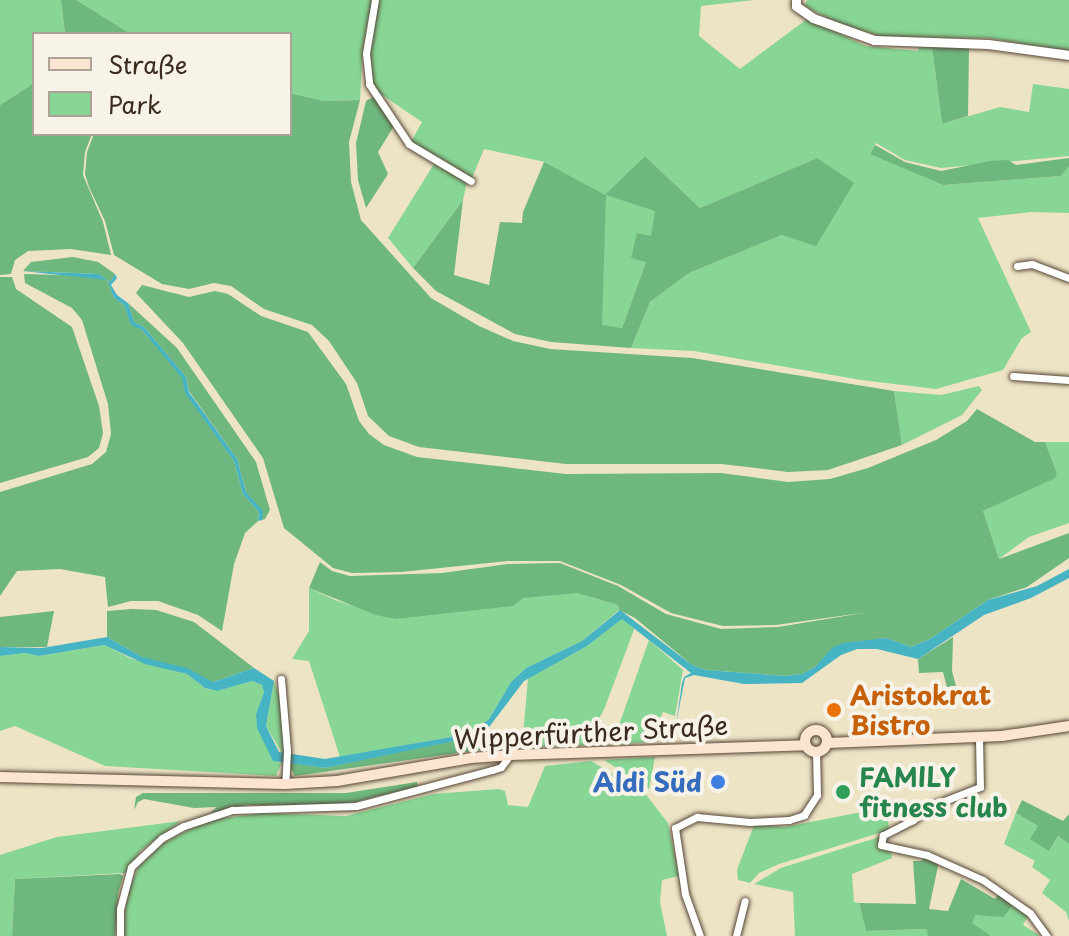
<!DOCTYPE html>
<html>
<head>
<meta charset="utf-8">
<style>
	body { margin:0 }
	#map { position:relative; width:1069px; height:936px; overflow:hidden; background:#ede3c5; font-family:"Playpen Sans",sans-serif }
	div>[style] { position:absolute }
	.green>* { inset:0; background:#88d695 }
	.forest>* { inset:0; background:#6eb77e }
	.water>* { inset:0; background:#46b4c2 }
	.roads { filter:drop-shadow(0 0 2px #564637) drop-shadow(0 0 2px #564637) }
	.minor>* { height:7px; margin:-3.5px; padding:0 3.5px; transform-origin:3.5px; border-radius:3.5px; background:#fff }
	.tertiary>* { height:9px; margin:-4.5px; padding:0 4.5px; transform-origin:4.5px; border-radius:4.5px; background:#fff }
	.secondary>* { height:10px; margin:-5px; padding:0 5px; transform-origin:5px; border-radius:5px; background:#fce5d0 }
	.secondary>.ring { margin:-5px; padding:0; box-sizing:content-box; background:none; border:10px solid #fce5d0; border-radius:50% }
	.dots>* { width:22px; height:22px; translate:-50% -50%; box-sizing:border-box; border:4px solid #f7f3e8; border-radius:50% }
	span { translate:-50% -50%; white-space:nowrap; text-align:center; line-height:1.15; -webkit-text-stroke:8px #f7f3e8; paint-order:stroke }
	.food-label { font-size:26px; color:#c56008; font-weight:700 }
	.left { translate:0 -50%; text-align:left }
	.street-label { font-size:26px; color:#3b2a1e }
	.leisure-label { font-size:26px; color:#27864d; font-weight:700 }
	.shop-label { font-size:26px; color:#366cbe; font-weight:700 }
	.right { translate:-100% -50%; text-align:right }
	.legend { position:absolute; left:32px; top:32px; width:260px; height:104px; box-sizing:border-box; background:#f7f3e8; border:2px solid #aca397; margin:0; padding:10px 14px; list-style:none; font-size:24px; color:#3b2a1e }
	.legend li { display:flex; align-items:center; gap:16px; height:40px }
	.legend b { width:40px; border:2px solid #aca397 }
</style>
</head>
<body>
<div id="map">
	<div class="green">
		<i style="clip-path:polygon(0 0,61px 0,65px 34px,34px 34px,34px 83px,0 105px)"></i>
		<i style="clip-path:polygon(76px 0,372px 0,363px 47px,360px 100px,324px 101px,290px 93px,290px 34px,131px 34px)"></i>
		<i style="clip-path:polygon(378px 0,754px 0,701px 6px,699px 36px,740px 69px,807px 19px,866px 46px,918px 51px,919px 47px,932px 47px,942px 124px,1000px 107px,1029px 112px,1033px 84px,1069px 89px,1069px 156px,941px 168px,905px 160px,876px 143px,870px 153px,943px 185px,1061px 176px,1069px 166px,1069px 213px,1031px 212px,978px 218px,1031px 332px,1022px 338px,1003px 370px,936px 389px,861px 380px,694px 351px,631px 348px,650px 302px,689px 273px,782px 235px,817px 158px,700px 208px,645px 156px,606px 195px,656px 210px,651px 237px,637px 233px,646px 262px,622px 328px,602px 326px,545px 162px,484px 149px,472px 178px,411px 142px,422px 122px,379px 93px,369px 77px,367px 67px)"></i>
		<i style="clip-path:polygon(807px 0,1069px 0,1069px 51px,988px 38px,884px 37px,839px 24px,805px 6px)"></i>
		<i style="clip-path:polygon(434px 164px,467px 182px,463px 200px,413px 268px,388px 238px)"></i>
		<i style="clip-path:polygon(979px 386px,982px 390px,962px 415px,902px 445px,894px 391px,941px 395px)"></i>
		<i style="clip-path:polygon(1045px 442px,1069px 442px,1069px 523px,1029px 537px,999px 559px,983px 511px,1055px 477px,1057px 473px)"></i>
		<i style="clip-path:polygon(309px 588px,335px 600px,395px 619px,549px 593px,577px 593px,618px 605px,619px 610px,582px 641px,526px 668px,511px 682px,489px 719px,476px 729px,463px 735px,340px 757px,309px 661px,292px 659px,309px 631px)"></i>
		<i style="clip-path:polygon(623px 618px,635px 627px,605px 707px,586px 745px,522px 747px,528px 678px,587px 646px)"></i>
		<i style="clip-path:polygon(649px 640px,683px 670px,675px 716px,663px 712px,651px 742px,612px 745px)"></i>
		<i style="clip-path:polygon(104px 645px,132px 659px,187px 674px,205px 688px,216px 691px,252px 681px,262px 685px,264px 692px,256px 714px,279px 763px,282px 762px,276px 776px,105px 766px,15px 726px,0 731px,0 656px,25px 653px,39px 656px)"></i>
		<i style="clip-path:polygon(274px 681px,283px 709px,283px 755px,266px 726px)"></i>
		<i style="clip-path:polygon(655px 757px,649px 789px,604px 760px,617px 759px)"></i>
		<i style="clip-path:polygon(591px 761px,644px 792px,668px 823px,679px 876px,662px 880px,660px 902px,667px 936px,124px 936px,126px 895px,139px 866px,164px 843px,208px 820px,263px 813px,346px 816px,433px 794px,498px 789px,505px 791px,508px 805px,528px 807px,545px 766px)"></i>
		<i style="clip-path:polygon(887px 807px,889px 830px,779px 864px,759px 873px,750px 883px,738px 880px,737px 870px,754px 825px,785px 827px)"></i>
		<i style="clip-path:polygon(1016px 813px,1038px 826px,1049px 851px,1058px 836px,1069px 844px,1069px 921px,1066px 912px,1042px 893px,1050px 880px,1032px 867px,1035px 861px,1004px 844px)"></i>
		<i style="clip-path:polygon(181px 821px,141px 850px,125px 873px,15px 879px,12px 936px,0 936px,0 855px,57px 837px)"></i>
		<i style="clip-path:polygon(879px 837px,880px 846px,891px 852px,892px 858px,852px 874px,854px 902px,859px 903px,866px 931px,928px 929px,928px 936px,795px 936px,793px 892px,754px 884px,781px 868px)"></i>
		<i style="clip-path:polygon(1013px 904px,1028px 916px,1023px 925px,1040px 936px,991px 936px,971px 923px,975px 914px)"></i>
	</div>
	<div class="forest">
		<i style="clip-path:polygon(61px 0,76px 0,131px 34px,65px 34px)"></i>
		<i style="clip-path:polygon(932px 47px,969px 47px,968px 116px,942px 124px)"></i>
		<i style="clip-path:polygon(34px 83px,34px 134px,92px 134px,85px 152px,83px 175px,103px 222px,111px 255px,71px 249px,28px 251px,15px 260px,11px 274px,0 275px,0 105px)"></i>
		<i style="clip-path:polygon(290px 93px,324px 101px,360px 100px,349px 142px,351px 182px,361px 220px,431px 298px,479px 326px,513px 341px,550px 349px,692px 358px,894px 391px,902px 445px,828px 470px,788px 472px,722px 464px,566px 464px,419px 447px,389px 436px,368px 416px,357px 383px,329px 341px,312px 325px,264px 309px,231px 286px,214px 283px,189px 289px,162px 284px,114px 255px,105px 221px,89px 187px,85px 174px,87px 152px,94px 134px,290px 134px)"></i>
		<i style="clip-path:polygon(375px 96px,394px 126px,378px 152px,388px 174px,366px 208px,358px 180px,356px 143px,366px 101px)"></i>
		<i style="clip-path:polygon(875px 145px,905px 162px,941px 171px,990px 161px,1008px 160px,1016px 165px,1069px 158px,1069px 166px,1061px 176px,943px 185px,870px 154px)"></i>
		<i style="clip-path:polygon(evenodd,645px 156px,700px 208px,817px 158px,854px 183px,816px 246px,782px 235px,689px 273px,650px 302px,631px 348px,551px 342px,515px 334px,436px 291px,413px 268px,463px 200px,454px 275px,489px 285px,500px 222px,522px 223px,523px 212px,544px 162px,605px 195px,645px 156px,606px 195px,655px 211px,651px 236px,637px 233px,631px 258px,646px 262px,622px 328px,602px 325px,606px 195px)"></i>
		<i style="clip-path:polygon(73px 257px,98px 262px,115px 274px,110px 282px,99px 274px,23px 271px,31px 262px)"></i>
		<i style="clip-path:polygon(24px 274px,98px 276px,107px 280px,114px 298px,124px 305px,131px 324px,142px 330px,183px 378px,186px 393px,234px 461px,243px 494px,259px 512px,258px 521px,245px 533px,234px 564px,222px 631px,198px 615px,158px 601px,131px 601px,108px 607px,105px 577px,60px 569px,17px 571px,0 596px,0 492px,92px 464px,106px 452px,111px 434px,108px 404px,82px 320px,72px 308px,25px 283px)"></i>
		<i style="clip-path:polygon(0 277px,12px 277px,16px 289px,72px 327px,99px 406px,103px 433px,99px 448px,88px 457px,0 483px)"></i>
		<i style="clip-path:polygon(142px 285px,189px 297px,215px 291px,228px 294px,261px 316px,308px 332px,346px 384px,359px 421px,369px 434px,384px 445px,417px 457px,566px 474px,721px 473px,788px 482px,830px 479px,868px 468px,936px 440px,967px 421px,977px 409px,1035px 442px,1045px 442px,1057px 473px,1055px 478px,983px 511px,999px 559px,1069px 533px,1069px 558px,1027px 587px,988px 600px,930px 639px,911px 647px,886px 638px,832px 649px,815px 667px,802px 674px,786px 676px,706px 670px,692px 665px,635px 618px,619px 610px,618px 605px,577px 593px,523px 598px,513px 606px,395px 619px,376px 615px,309px 588px,320px 562px,332px 571px,350px 576px,442px 573px,508px 564px,560px 563px,618px 586px,666px 614px,721px 629px,778px 627px,869px 612px,776px 625px,723px 626px,671px 613px,621px 585px,560px 561px,508px 561px,401px 572px,352px 573px,333px 568px,284px 528px,263px 458px,183px 343px,136px 293px)"></i>
		<i style="clip-path:polygon(128px 303px,177px 348px,256px 462px,270px 510px,265px 519px,262px 520px,262px 511px,246px 492px,237px 459px,189px 391px,186px 377px,144px 327px,134px 322px)"></i>
		<i style="clip-path:polygon(132px 609px,156px 610px,194px 622px,254px 668px,213px 682px,142px 657px,107px 637px,107px 611px)"></i>
		<i style="clip-path:polygon(54px 611px,47px 647px,0 647px,0 617px)"></i>
		<i style="clip-path:polygon(953px 637px,952px 671px,956px 686px,947px 687px,943px 672px,919px 673px,918px 659px)"></i>
		<i style="clip-path:polygon(488px 732px,486px 749px,295px 776px,290px 767px,290px 763px,325px 768px)"></i>
		<i style="clip-path:polygon(417px 782px,418px 786px,355px 802px,325px 806px,247px 805px,210px 813px,217px 807px,194px 808px,144px 799px,138px 802px,134px 810px,136px 797px,143px 793px,346px 793px)"></i>
		<i style="clip-path:polygon(1022px 800px,1063px 821px,1069px 814px,1069px 844px,1058px 836px,1049px 851px,1030px 839px,1038px 826px,1016px 813px)"></i>
		<i style="clip-path:polygon(923px 856px,939px 861px,929px 909px,948px 911px,961px 879px,995px 899px,999px 893px,1013px 904px,1004px 917px,975px 915px,972px 923px,991px 936px,928px 936px,927px 929px,866px 931px,859px 903px,916px 904px,913px 861px,922px 861px)"></i>
		<i style="clip-path:polygon(120px 874px,123px 876px,118px 894px,115px 936px,12px 936px,15px 879px)"></i>
	</div>
	<div class="water">
		<i style="clip-path:polygon(23px 271px,99px 274px,110px 282px,115px 274px,117px 278px,111px 285px,117px 295px,128px 303px,134px 322px,144px 327px,186px 377px,189px 392px,237px 459px,246px 492px,263px 511px,262px 520px,258px 521px,259px 512px,243px 494px,234px 461px,185px 393px,182px 378px,142px 330px,131px 325px,124px 305px,114px 298px,107px 280px)"></i>
		<i style="clip-path:polygon(1069px 569px,1069px 578px,1031px 598px,984px 615px,918px 659px,877px 649px,857px 649px,841px 655px,802px 683px,744px 684px,694px 675px,685px 678px,676px 724px,682px 683px,684px 677px,691px 673px,622px 619px,587px 646px,524px 681px,483px 735px,325px 768px,273px 761px,257px 728px,256px 714px,264px 692px,262px 685px,252px 681px,217px 691px,205px 688px,187px 674px,145px 664px,104px 645px,39px 656px,25px 653px,0 656px,0 647px,42px 648px,107px 637px,142px 657px,187px 668px,213px 682px,254px 668px,274px 681px,266px 726px,279px 752px,325px 759px,463px 735px,476px 729px,489px 719px,511px 682px,526px 668px,582px 641px,620px 610px,692px 665px,706px 670px,786px 676px,802px 674px,815px 667px,832px 648px,843px 643px,886px 638px,911px 647px,930px 639px,988px 600px,1037px 586px)"></i>
	</div>
	<div class="roads">
		<div class="minor">
			<i style="left:375px;top:0;width:54px;rotate:99.6deg"></i>
			<i style="left:366px;top:53px;width:31px;rotate:84deg"></i>
			<i style="left:369px;top:84px;width:72px;rotate:56.3deg"></i>
			<i style="left:409px;top:144px;width:72px;rotate:30.8deg"></i>
			<i style="left:1017px;top:266px;width:15px;rotate:-8deg"></i>
			<i style="left:1032px;top:264px;width:40px;rotate:21deg"></i>
			<i style="left:1013px;top:376px;width:56px;rotate:4.1deg"></i>
			<i style="left:281px;top:679px;width:72px;rotate:85.2deg"></i>
			<i style="left:287px;top:751px;width:33px;rotate:93deg"></i>
			<i style="left:979px;top:737px;width:50px;rotate:88.9deg"></i>
			<i style="left:980px;top:787px;width:55px;rotate:158.6deg"></i>
			<i style="left:929px;top:807px;width:21px;rotate:141deg"></i>
			<i style="left:913px;top:820px;width:34px;rotate:153deg"></i>
			<i style="left:883px;top:835px;width:10px;rotate:101deg"></i>
			<i style="left:881px;top:845px;width:47px;rotate:12.3deg"></i>
			<i style="left:927px;top:855px;width:61px;rotate:24.1deg"></i>
			<i style="left:983px;top:880px;width:57px;rotate:35.1deg"></i>
			<i style="left:1030px;top:913px;width:29px;rotate:54deg"></i>
			<i style="left:120px;top:936px;width:27px;rotate:-90deg"></i>
			<i style="left:120px;top:909px;width:43px;rotate:-75.3deg"></i>
			<i style="left:131px;top:867px;width:42px;rotate:-43.1deg"></i>
			<i style="left:162px;top:838px;width:25px;rotate:-29deg"></i>
			<i style="left:184px;top:826px;width:51px;rotate:-18.4deg"></i>
			<i style="left:232px;top:810px;width:124px;rotate:-1.8deg"></i>
			<i style="left:356px;top:806px;width:141px;rotate:-14.8deg"></i>
			<i style="left:492px;top:770px;width:9px;rotate:-18deg"></i>
			<i style="left:501px;top:767px;width:15px;rotate:-53deg"></i>
			<i style="left:700px;top:936px;width:45px;rotate:-109.7deg"></i>
			<i style="left:685px;top:894px;width:67px;rotate:-98.6deg"></i>
			<i style="left:675px;top:828px;width:25px;rotate:-27deg"></i>
			<i style="left:697px;top:817px;width:53px;rotate:5.4deg"></i>
			<i style="left:750px;top:822px;width:39px;rotate:-3deg"></i>
			<i style="left:789px;top:820px;width:16px;rotate:-18deg"></i>
			<i style="left:804px;top:815px;width:24px;rotate:-57deg"></i>
			<i style="left:817px;top:795px;width:43px;rotate:-91.3deg"></i>
			<i style="left:736px;top:936px;width:36px;rotate:-76deg"></i>
		</div>
		<div class="tertiary">
			<i style="left:796px;top:0;width:6px;rotate:90deg"></i>
			<i style="left:796px;top:6px;width:21px;rotate:35deg"></i>
			<i style="left:813px;top:18px;width:65px;rotate:19.8deg"></i>
			<i style="left:874px;top:40px;width:114px;rotate:2deg"></i>
			<i style="left:988px;top:44px;width:82px;rotate:7.7deg"></i>
		</div>
		<div class="secondary">
			<i class="ring" style="left:805px;top:730px;width:12px;height:12px"></i>
			<i style="left:827px;top:743px;width:175px;rotate:-2.3deg"></i>
			<i style="left:1002px;top:736px;width:68px;rotate:-8.5deg"></i>
			<i style="left:0;top:777px;width:285px;rotate:1.4deg"></i>
			<i style="left:285px;top:784px;width:52px;rotate:-3.3deg"></i>
			<i style="left:337px;top:781px;width:136px;rotate:-9.7deg"></i>
			<i style="left:471px;top:758px;width:39px;rotate:-4deg"></i>
			<i style="left:510px;top:755px;width:295px;rotate:-1.9deg"></i>
		</div>
	</div>
	<div class="dots">
		<i style="left:834px;top:710px;background:#e8710a"></i>
		<i style="left:718px;top:782px;background:#3f7fe0"></i>
		<i style="left:843px;top:792px;background:#2e9e5b"></i>
	</div>
	<div class="food-label">
		<span class="left" style="left:850px;top:710px">Aristokrat<br>Bistro</span>
	</div>
	<div class="street-label">
		<span style="left:591px;top:732px;rotate:-3deg">Wipperfürther Straße</span>
	</div>
	<div class="leisure-label">
		<span class="left" style="left:859px;top:792px">FAMILY<br>fitness club</span>
	</div>
	<div class="shop-label">
		<span class="right" style="left:702px;top:782px">Aldi Süd</span>
	</div>
	<ul class="legend">
	<li><b style="height:10px;background:#fce5d0"></b>Straße</li>
	<li><b style="height:22px;background:#88d695"></b>Park</li>
	</ul>
</div>
</body>
</html>
